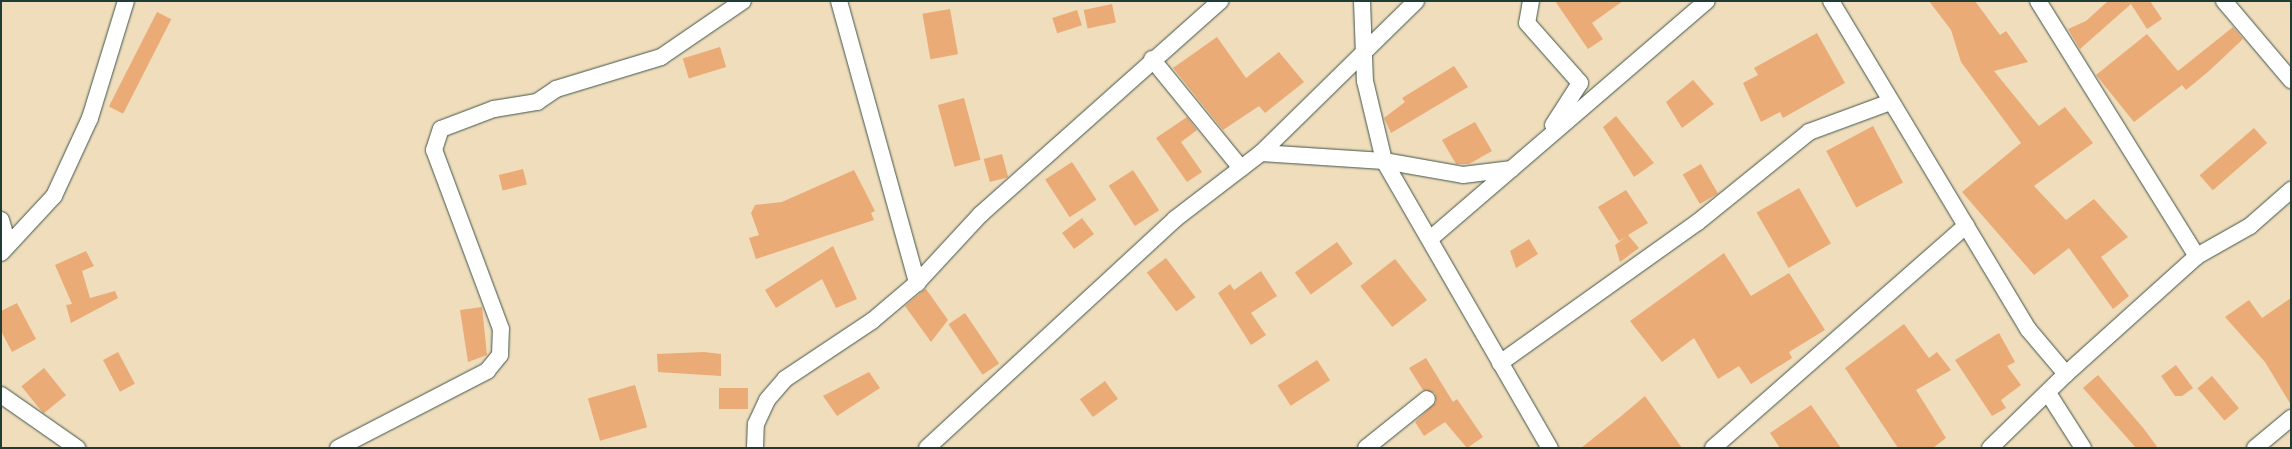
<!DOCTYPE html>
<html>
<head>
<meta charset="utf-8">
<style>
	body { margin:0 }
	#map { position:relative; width:2292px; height:449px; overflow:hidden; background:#f0ddbc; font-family:"Comic Neue",sans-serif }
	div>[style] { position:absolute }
	.building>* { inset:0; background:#eaab77; transform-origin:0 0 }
	.roads { filter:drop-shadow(0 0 1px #3e5548) drop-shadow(0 0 1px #3e5548) }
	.minor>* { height:16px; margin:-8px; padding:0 8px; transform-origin:8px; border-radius:8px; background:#fff }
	span { translate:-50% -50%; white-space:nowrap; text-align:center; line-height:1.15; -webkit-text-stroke:5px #f6f6f2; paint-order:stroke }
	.frame { position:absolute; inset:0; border:2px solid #1f3d34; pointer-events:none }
</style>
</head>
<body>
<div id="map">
	<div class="building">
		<i style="clip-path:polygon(1555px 1px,1623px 1px,1592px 23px,1603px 39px,1588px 49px)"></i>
		<i style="clip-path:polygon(1929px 1px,1975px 1px,2000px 35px,2006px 31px,2028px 62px,1994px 71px,2039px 126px,2065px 107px,2093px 143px,2034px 186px,2066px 220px,2094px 199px,2128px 237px,2101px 257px,2129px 296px,2113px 309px,2069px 248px,2034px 275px,1962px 192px,2021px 143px,1961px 62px,1951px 30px)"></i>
		<i style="clip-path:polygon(2108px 1px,2150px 1px,2162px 19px,2147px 29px,2131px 4px,2080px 49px,2068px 29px,2086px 21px)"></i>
		<i style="left:1112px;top:4px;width:19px;height:29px;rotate:78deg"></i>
		<i style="left:950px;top:9px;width:46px;height:28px;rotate:80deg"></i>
		<i style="left:1077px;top:10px;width:16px;height:26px;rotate:72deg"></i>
		<i style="left:157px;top:12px;width:16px;height:106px;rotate:27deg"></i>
		<i style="clip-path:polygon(2233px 27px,2243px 39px,2209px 71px,2186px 90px,2182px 85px,2134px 122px,2096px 75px,2147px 34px,2178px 71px)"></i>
		<i style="clip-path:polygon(1817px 33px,1845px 83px,1783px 118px,1780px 112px,1761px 122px,1743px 83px,1758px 75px,1754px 68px)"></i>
		<i style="clip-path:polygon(1217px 37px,1246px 78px,1279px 52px,1304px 82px,1265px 113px,1259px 106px,1223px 130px,1173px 68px)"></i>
		<i style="left:720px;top:47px;width:21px;height:39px;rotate:73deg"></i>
		<i style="clip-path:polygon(1454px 66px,1468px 87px,1391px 133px,1384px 118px,1405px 102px,1402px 98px)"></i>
		<i style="clip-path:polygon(1693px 80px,1714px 104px,1682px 128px,1666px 102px)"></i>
		<i style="left:964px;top:98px;width:64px;height:27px;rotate:75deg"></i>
		<i style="clip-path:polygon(1616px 116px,1654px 163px,1634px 177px,1603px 127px)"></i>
		<i style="clip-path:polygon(1187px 117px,1197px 130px,1181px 142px,1202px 172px,1187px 182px,1156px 138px)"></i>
		<i style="clip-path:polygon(1475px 122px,1492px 151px,1469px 164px,1456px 164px,1442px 140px)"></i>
		<i style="left:1873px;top:126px;width:64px;height:53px;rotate:62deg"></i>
		<i style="left:2254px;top:128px;width:20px;height:72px;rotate:49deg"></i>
		<i style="left:1002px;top:154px;width:24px;height:19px;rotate:75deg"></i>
		<i style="left:1072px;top:162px;width:45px;height:32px;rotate:57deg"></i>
		<i style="left:1701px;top:164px;width:34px;height:21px;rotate:60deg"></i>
		<i style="left:523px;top:169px;width:16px;height:25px;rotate:76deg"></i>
		<i style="clip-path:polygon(854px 170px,875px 211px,871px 213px,874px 220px,756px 259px,749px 238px,759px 235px,751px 213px,755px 205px,782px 202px)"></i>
		<i style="left:1133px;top:170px;width:48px;height:29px;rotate:57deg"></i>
		<i style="left:1799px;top:188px;width:64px;height:49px;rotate:60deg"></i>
		<i style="clip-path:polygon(1626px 190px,1648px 223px,1628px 235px,1639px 248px,1620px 262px,1615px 245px,1626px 237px,1619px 241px,1598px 207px)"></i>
		<i style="left:1082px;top:218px;width:20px;height:25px;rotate:53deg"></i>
		<i style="clip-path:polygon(1529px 239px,1538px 254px,1516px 268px,1510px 251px)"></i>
		<i style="left:1337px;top:242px;width:27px;height:52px;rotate:54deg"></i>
		<i style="clip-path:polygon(833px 246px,857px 299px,836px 308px,822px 279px,776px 308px,765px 290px)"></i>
		<i style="clip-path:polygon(86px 251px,94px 266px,82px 271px,90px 298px,115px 291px,118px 298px,71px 323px,66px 305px,72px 304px,55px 265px)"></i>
		<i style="clip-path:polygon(1724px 253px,1751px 296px,1789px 273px,1825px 330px,1789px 352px,1792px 358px,1751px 384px,1739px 366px,1718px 379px,1694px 338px,1662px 362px,1630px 321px)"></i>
		<i style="left:1166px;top:258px;width:49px;height:24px;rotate:53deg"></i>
		<i style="left:1395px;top:259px;width:52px;height:44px;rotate:52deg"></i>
		<i style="clip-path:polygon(1261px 271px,1277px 296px,1251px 313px,1266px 335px,1251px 345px,1218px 293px,1230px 284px,1234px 290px)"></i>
		<i style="clip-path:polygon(924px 290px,926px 289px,948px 320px,931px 342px,905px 306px)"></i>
		<i style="clip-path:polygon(2291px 298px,2291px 405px,2265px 362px,2225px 317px,2249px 300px,2262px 318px)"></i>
		<i style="clip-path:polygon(17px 303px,36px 339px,12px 352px,1px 331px,1px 311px)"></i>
		<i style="clip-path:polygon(482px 307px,487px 355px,468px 362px,460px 310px)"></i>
		<i style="left:965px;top:313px;width:61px;height:20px;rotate:56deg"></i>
		<i style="clip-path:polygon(1904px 324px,1929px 358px,1937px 352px,1951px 370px,1916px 390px,1946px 438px,1933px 448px,1898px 448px,1845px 368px)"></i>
		<i style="clip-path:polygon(1999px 333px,2015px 362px,2007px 366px,2021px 385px,2001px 400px,2006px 408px,1992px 416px,1955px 360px)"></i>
		<i style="left:118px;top:352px;width:36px;height:17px;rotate:62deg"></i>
		<i style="clip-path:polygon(704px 352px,721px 354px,721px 376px,658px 372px,657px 354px)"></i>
		<i style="clip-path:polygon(1426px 358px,1453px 402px,1457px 399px,1483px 437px,1467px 448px,1445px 422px,1424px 436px,1415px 422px,1436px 402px,1435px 393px,1423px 390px,1409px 368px)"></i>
		<i style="left:1317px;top:360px;width:24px;height:47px;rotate:57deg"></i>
		<i style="clip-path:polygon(2176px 365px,2193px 388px,2182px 396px,2175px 396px,2161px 376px)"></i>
		<i style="left:44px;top:368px;width:35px;height:29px;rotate:51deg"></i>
		<i style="clip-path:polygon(869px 372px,880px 388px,837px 416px,823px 396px)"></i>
		<i style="clip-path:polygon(2098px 375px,2144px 429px,2158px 448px,2136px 448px,2083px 388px)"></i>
		<i style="left:2212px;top:376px;width:42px;height:19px;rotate:50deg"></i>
		<i style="left:1105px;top:381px;width:22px;height:31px;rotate:54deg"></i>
		<i style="left:635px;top:385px;width:44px;height:49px;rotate:74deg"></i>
		<i style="left:719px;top:388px;width:29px;height:21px"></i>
		<i style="clip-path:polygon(1645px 396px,1682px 448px,1581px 448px,1620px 417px)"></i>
		<i style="clip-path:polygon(1811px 405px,1841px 448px,1780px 448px,1770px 433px)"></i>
	</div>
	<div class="roads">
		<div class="minor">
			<i style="left:839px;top:1px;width:293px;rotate:74.5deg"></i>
			<i style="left:1362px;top:1px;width:80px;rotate:87.9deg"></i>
			<i style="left:1365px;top:81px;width:82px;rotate:76.6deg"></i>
			<i style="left:1384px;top:161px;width:332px;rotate:60deg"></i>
			<i style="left:1531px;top:1px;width:22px;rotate:100deg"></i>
			<i style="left:1527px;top:23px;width:80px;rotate:48.5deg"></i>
			<i style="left:1580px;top:83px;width:50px;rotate:122.7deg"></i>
			<i style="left:1831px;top:1px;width:383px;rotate:59deg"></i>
			<i style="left:2028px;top:329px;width:59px;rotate:49.8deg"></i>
			<i style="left:2066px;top:374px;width:106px;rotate:135.8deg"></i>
			<i style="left:2038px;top:1px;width:301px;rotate:58.1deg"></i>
			<i style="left:2224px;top:1px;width:104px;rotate:49.7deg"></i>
			<i style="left:1152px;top:59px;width:141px;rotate:50.8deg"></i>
			<i style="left:1261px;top:153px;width:123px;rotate:3.7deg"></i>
			<i style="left:1384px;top:161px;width:80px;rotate:10deg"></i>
			<i style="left:1463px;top:175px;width:49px;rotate:-7deg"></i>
			<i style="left:1px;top:220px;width:25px;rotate:74deg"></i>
			<i style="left:1430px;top:239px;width:365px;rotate:-40.7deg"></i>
			<i style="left:1px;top:253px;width:78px;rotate:-47.1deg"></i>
			<i style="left:54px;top:196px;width:86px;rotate:-65.2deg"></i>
			<i style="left:90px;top:118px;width:122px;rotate:-72.9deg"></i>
			<i style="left:1500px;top:363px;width:243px;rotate:-35.5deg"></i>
			<i style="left:1698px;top:222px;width:143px;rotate:-39deg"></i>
			<i style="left:1809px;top:132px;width:86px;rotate:-20.3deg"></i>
			<i style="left:2066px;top:374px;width:176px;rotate:-42deg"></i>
			<i style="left:2197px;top:256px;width:61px;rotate:-29.5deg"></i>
			<i style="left:2250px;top:226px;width:55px;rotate:-41.3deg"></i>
			<i style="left:2048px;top:393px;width:65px;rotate:57.5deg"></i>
			<i style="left:1px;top:395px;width:93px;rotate:34.9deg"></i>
			<i style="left:338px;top:448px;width:168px;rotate:-27.3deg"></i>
			<i style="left:487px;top:371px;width:21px;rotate:-51deg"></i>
			<i style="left:500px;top:355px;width:26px;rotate:-88deg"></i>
			<i style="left:501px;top:329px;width:191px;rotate:-110.5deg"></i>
			<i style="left:434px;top:150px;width:22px;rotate:-72deg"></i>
			<i style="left:441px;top:129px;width:57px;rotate:-20.7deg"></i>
			<i style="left:494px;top:109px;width:44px;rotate:-9.2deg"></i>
			<i style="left:537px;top:102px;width:23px;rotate:-34deg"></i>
			<i style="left:556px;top:89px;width:110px;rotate:-16.9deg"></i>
			<i style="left:661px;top:57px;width:99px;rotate:-34.3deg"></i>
			<i style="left:755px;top:448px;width:24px;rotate:-88deg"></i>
			<i style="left:756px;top:424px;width:26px;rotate:-65deg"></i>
			<i style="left:767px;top:400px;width:28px;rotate:-49deg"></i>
			<i style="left:785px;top:379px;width:105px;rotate:-33.7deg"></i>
			<i style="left:872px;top:321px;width:59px;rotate:-40.2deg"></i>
			<i style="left:917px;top:283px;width:93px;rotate:-47.2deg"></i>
			<i style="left:980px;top:215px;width:322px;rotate:-41.7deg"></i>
			<i style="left:927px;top:448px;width:338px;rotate:-42.7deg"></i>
			<i style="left:1175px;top:219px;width:108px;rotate:-37.5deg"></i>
			<i style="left:1261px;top:153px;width:217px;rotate:-44.4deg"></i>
			<i style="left:1366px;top:448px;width:78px;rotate:-38.8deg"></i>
			<i style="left:1713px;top:448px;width:337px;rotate:-41.3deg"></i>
			<i style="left:2255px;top:448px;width:47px;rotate:-39.8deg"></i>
		</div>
	</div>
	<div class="frame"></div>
</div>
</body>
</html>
